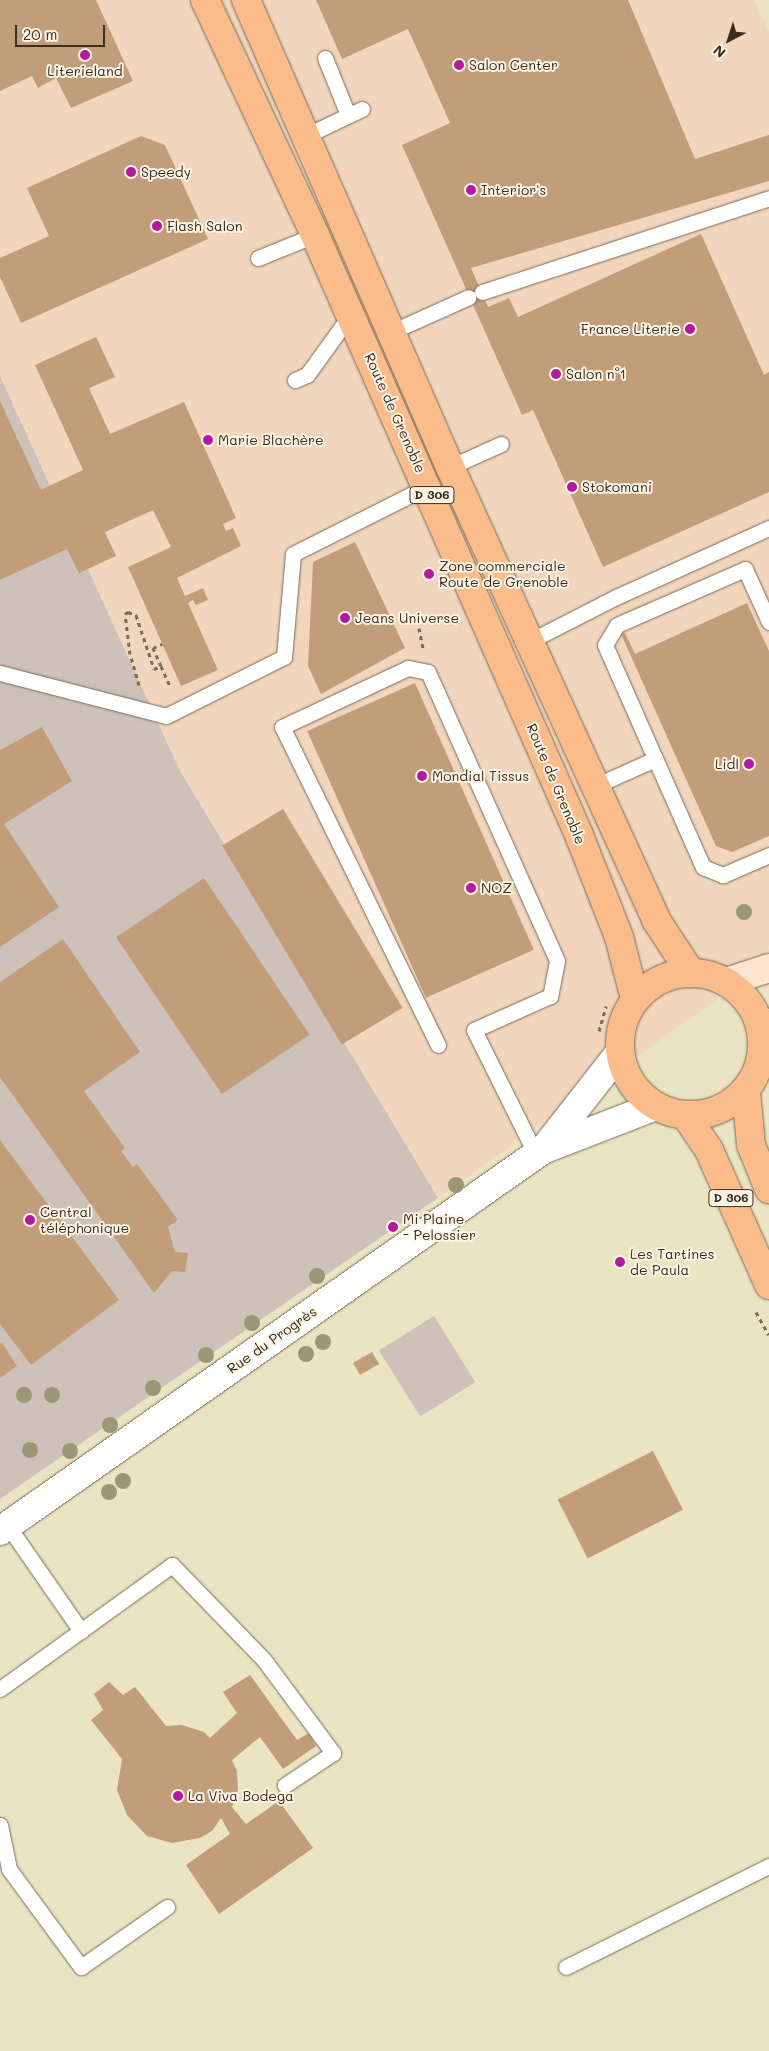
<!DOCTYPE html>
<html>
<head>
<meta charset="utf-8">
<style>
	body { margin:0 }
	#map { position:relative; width:769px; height:2051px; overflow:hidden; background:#ebe4c3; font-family:Mali,sans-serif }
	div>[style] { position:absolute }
	.built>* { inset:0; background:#f1d5bd }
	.industrial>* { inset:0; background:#cec1ba; transform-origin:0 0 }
	.building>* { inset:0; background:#c29d7a; transform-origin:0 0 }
	.path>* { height:3px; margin-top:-1.5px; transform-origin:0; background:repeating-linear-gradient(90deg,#796b58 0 4px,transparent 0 8px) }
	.roads { filter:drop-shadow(0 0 1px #796b58) drop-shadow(0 0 1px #796b58) }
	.service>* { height:15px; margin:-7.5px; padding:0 7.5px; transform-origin:7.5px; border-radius:7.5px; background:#fff }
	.tertiary>* { height:28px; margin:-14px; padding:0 14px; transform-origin:14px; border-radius:14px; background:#fff }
	.secondary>* { height:28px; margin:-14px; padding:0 14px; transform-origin:14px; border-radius:14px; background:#fde4d0 }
	.primary>* { height:28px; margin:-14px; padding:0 14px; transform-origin:14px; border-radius:14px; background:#f9bc8a }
	.primary>.ring { margin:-14px; padding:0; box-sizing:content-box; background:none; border:28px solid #f9bc8a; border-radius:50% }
	.trees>* { width:16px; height:16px; margin:-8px; border-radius:50%; background:#9b9775 }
	.dots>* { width:14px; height:14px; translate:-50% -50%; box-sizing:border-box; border:2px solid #fcf5e5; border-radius:50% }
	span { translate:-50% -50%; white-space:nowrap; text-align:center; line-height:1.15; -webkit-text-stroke:4px #fcf5e5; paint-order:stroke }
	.shield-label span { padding:1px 4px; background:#fcf5e5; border:1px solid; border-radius:4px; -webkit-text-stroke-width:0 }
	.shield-label { font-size:12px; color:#3b2a1e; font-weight:700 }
	.poi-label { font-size:14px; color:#3b2a1e }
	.left { translate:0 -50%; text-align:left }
	.right { translate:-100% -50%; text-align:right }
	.street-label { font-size:14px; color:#3b2a1e }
	.north { position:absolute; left:704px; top:15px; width:50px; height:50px; -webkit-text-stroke:4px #fcf5e5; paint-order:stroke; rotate:220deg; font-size:14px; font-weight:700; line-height:20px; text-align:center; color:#3b2a1e }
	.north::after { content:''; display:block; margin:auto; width:18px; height:22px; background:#3b2a1e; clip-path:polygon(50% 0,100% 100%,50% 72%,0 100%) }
	.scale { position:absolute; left:15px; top:25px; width:90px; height:22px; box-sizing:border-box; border:2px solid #3b2a1e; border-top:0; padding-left:6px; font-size:15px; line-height:18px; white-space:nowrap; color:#3b2a1e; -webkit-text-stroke:4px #fcf5e5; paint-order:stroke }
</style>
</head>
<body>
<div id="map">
	<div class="built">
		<i style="clip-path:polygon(0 0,754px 0,769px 31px,769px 962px,438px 1198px,180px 771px,0 376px)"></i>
	</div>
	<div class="industrial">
		<i style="clip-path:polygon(0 376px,180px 771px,438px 1198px,0 1499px)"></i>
		<i style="left:434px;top:1316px;width:78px;height:65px;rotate:58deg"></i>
	</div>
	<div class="building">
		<i style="clip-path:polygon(0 0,96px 0,133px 81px,71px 108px,56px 78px,38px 88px,32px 76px,0 91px)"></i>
		<i style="clip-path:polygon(316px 0,628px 0,695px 159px,769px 135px,769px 181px,471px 268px,488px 307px,509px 298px,518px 317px,701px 234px,764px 375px,769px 372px,769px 492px,603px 567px,533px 410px,522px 415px,402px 145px,450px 123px,408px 29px,342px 59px)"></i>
		<i style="clip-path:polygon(141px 136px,165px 145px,208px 239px,21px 323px,0 277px,0 258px,49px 236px,27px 188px)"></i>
		<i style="clip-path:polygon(96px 337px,115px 377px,89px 388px,110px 434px,184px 402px,236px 518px,223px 524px,226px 531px,233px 528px,241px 546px,177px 578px,185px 596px,203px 588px,208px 600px,196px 605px,193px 600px,188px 603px,218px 670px,181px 686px,128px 567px,171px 547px,153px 510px,105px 532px,116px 556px,79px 573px,67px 549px,0 580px,0 401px,41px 490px,83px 470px,35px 365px)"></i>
		<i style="clip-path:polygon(355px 542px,405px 648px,321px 694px,308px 666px,313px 562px)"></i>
		<i style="clip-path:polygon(747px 603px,769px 651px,769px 836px,732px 852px,716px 846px,621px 634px,625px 633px,635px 654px)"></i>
		<i style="left:415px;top:683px;width:292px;height:118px;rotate:66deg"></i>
		<i style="clip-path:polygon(42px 727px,72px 781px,4px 824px,59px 907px,0 947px,0 750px)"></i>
		<i style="left:283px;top:809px;width:232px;height:71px;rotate:59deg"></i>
		<i style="left:204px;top:878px;width:189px;height:106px;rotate:56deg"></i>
		<i style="clip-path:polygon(63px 939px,140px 1052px,84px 1091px,125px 1148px,121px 1151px,133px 1167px,137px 1164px,178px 1220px,168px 1227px,175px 1252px,188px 1253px,185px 1272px,172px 1271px,154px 1293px,0 1077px,0 982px)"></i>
		<i style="clip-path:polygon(0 1140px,119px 1300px,31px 1365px,0 1324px)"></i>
		<i style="clip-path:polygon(2px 1343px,17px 1366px,0 1378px,0 1344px)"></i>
		<i style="left:372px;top:1352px;width:14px;height:22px;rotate:60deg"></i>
		<i style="left:653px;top:1451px;width:66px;height:107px;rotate:63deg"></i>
		<i style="clip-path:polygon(250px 1675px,297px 1740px,309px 1733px,316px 1746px,283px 1769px,260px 1737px,232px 1760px,237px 1771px,238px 1790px,232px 1807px,246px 1824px,279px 1801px,313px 1848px,219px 1914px,186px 1865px,230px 1834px,221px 1818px,212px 1831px,200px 1838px,172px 1843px,147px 1836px,127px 1815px,117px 1790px,122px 1759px,91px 1720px,103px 1710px,94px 1694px,109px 1682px,123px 1695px,135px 1687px,166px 1726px,182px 1725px,204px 1732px,210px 1738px,237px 1713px,223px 1692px)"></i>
	</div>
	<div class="path">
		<i style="left:419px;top:628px;width:21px;rotate:79deg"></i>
		<i style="left:161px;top:666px;width:24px;rotate:66deg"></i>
		<i style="left:139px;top:685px;width:32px;rotate:-106deg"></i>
		<i style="left:130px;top:654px;width:40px;rotate:-97.1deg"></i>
		<i style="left:125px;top:614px;width:4px;rotate:-34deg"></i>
		<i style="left:128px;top:612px;width:9px;rotate:21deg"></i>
		<i style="left:136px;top:615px;width:57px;rotate:71.6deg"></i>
		<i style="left:154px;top:669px;width:8px;rotate:-23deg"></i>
		<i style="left:161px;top:666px;width:20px;rotate:-114deg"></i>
		<i style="left:153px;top:648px;width:10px;rotate:-24deg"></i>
		<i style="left:599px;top:1031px;width:26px;rotate:-74deg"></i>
		<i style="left:756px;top:1312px;width:26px;rotate:61deg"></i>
	</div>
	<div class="roads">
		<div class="service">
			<i style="left:325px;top:58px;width:61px;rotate:68deg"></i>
			<i style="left:305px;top:136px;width:63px;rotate:-25.3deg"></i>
			<i style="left:258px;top:258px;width:61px;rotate:-22deg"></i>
			<i style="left:482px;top:292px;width:302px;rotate:-18.1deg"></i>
			<i style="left:391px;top:332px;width:85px;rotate:-24.2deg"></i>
			<i style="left:295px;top:380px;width:13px;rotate:-23deg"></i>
			<i style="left:307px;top:375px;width:75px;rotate:-54.2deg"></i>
			<i style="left:450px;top:467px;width:56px;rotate:-24.3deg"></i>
			<i style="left:769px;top:622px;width:58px;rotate:-114.4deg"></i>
			<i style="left:745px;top:569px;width:140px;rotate:156.4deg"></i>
			<i style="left:617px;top:625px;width:23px;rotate:121deg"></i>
			<i style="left:605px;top:645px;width:243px;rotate:66.2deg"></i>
			<i style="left:703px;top:867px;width:22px;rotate:22deg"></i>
			<i style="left:723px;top:875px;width:50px;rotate:-23.5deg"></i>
			<i style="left:530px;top:641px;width:97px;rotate:-27.1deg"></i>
			<i style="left:616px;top:597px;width:168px;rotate:-24.3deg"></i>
			<i style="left:0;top:673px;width:171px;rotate:14.5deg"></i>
			<i style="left:166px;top:716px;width:132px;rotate:-26.6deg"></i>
			<i style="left:284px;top:657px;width:103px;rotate:-85deg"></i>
			<i style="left:293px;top:554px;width:151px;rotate:-26.7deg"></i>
			<i style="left:597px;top:785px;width:64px;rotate:-24.1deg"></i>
			<i style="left:438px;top:1045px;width:354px;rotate:-116.1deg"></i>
			<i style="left:282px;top:727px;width:139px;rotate:-25.1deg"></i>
			<i style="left:408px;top:668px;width:20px;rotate:11deg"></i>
			<i style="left:428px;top:672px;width:316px;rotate:65.9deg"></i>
			<i style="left:557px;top:961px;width:36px;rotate:101deg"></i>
			<i style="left:550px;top:996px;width:83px;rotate:155.9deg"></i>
			<i style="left:474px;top:1030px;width:140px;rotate:63.6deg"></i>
			<i style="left:8px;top:1526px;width:128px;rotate:55.2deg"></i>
			<i style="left:0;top:1689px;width:212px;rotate:-35.8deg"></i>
			<i style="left:172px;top:1565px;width:132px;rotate:45.9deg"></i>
			<i style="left:264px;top:1660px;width:116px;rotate:53.4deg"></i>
			<i style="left:333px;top:1753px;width:58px;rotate:146.3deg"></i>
			<i style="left:0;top:1825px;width:45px;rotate:78.4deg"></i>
			<i style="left:9px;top:1869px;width:122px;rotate:53.7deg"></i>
			<i style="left:81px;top:1967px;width:105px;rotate:-34.9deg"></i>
			<i style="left:566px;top:1967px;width:227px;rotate:-26.5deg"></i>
		</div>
		<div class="tertiary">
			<i style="left:545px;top:1149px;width:119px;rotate:-21.2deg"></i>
			<i style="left:0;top:1531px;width:665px;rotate:-35.08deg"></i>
			<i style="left:544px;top:1149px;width:123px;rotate:-51.9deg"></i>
		</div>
		<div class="secondary">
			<i style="left:726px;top:982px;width:45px;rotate:-18deg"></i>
			<i style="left:762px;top:1031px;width:11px;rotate:-49deg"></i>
		</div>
		<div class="primary">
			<i style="left:205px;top:0;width:259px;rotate:64.9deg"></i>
			<i style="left:315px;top:235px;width:656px;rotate:66.25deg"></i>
			<i style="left:579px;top:835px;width:110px;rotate:68.6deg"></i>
			<i style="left:619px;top:937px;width:64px;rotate:75.5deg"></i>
			<i style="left:246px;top:0;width:510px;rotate:66.4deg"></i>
			<i style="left:450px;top:467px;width:498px;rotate:65.5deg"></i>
			<i style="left:656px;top:920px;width:64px;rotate:56.6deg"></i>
			<i class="ring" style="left:620px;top:973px;width:114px;height:114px"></i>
			<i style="left:746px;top:1091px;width:54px;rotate:84.7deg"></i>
			<i style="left:751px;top:1145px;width:48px;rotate:67.8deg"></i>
			<i style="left:686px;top:1116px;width:41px;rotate:55.9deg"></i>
			<i style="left:709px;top:1150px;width:148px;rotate:66deg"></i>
		</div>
	</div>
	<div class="trees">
		<i style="left:744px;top:912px"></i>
		<i style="left:456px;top:1185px"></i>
		<i style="left:317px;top:1276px"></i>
		<i style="left:252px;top:1323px"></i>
		<i style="left:323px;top:1342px"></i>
		<i style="left:306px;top:1354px"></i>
		<i style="left:206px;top:1355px"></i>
		<i style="left:153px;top:1388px"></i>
		<i style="left:24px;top:1395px"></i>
		<i style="left:52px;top:1395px"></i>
		<i style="left:110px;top:1425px"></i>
		<i style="left:30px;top:1450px"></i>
		<i style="left:70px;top:1451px"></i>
		<i style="left:123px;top:1481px"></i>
		<i style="left:109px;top:1492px"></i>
	</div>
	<div class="dots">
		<i style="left:85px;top:55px;background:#b5179e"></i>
		<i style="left:459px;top:65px;background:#b5179e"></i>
		<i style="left:131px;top:172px;background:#b5179e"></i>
		<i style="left:471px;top:190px;background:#b5179e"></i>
		<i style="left:157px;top:226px;background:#b5179e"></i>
		<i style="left:690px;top:329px;background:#b5179e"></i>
		<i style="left:556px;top:374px;background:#b5179e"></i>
		<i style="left:208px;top:440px;background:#b5179e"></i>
		<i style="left:572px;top:487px;background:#b5179e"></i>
		<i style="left:429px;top:574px;background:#b5179e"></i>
		<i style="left:345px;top:618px;background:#b5179e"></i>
		<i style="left:749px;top:764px;background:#b5179e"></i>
		<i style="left:422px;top:776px;background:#b5179e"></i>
		<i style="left:471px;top:888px;background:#b5179e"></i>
		<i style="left:30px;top:1220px;background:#b5179e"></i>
		<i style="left:393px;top:1227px;background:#b5179e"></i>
		<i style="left:620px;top:1262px;background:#b5179e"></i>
		<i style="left:178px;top:1796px;background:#b5179e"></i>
	</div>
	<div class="shield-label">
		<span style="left:432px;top:495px">D 306</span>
		<span style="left:731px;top:1198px">D 306</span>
	</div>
	<div class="poi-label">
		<span class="left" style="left:469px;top:65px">Salon Center</span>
		<span style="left:85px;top:71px">Literieland</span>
		<span class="left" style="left:141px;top:172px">Speedy</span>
		<span class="left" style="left:481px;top:190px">Interior's</span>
		<span class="left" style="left:167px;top:226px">Flash Salon</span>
		<span class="right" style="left:680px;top:329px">France Literie</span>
		<span class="left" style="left:566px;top:374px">Salon n°1</span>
		<span class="left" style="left:218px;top:440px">Marie Blachère</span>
		<span class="left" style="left:582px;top:487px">Stokomani</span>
		<span class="left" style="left:439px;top:574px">Zone commerciale<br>Route de Grenoble</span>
		<span class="left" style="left:355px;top:618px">Jeans Universe</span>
		<span class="right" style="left:739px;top:764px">Lidl</span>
		<span class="left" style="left:432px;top:776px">Mondial Tissus</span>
		<span class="left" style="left:481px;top:888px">NOZ</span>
		<span class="left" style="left:40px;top:1220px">Central<br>téléphonique</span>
		<span class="left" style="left:403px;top:1227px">Mi Plaine<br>- Pelossier</span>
		<span class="left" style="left:630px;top:1262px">Les Tartines<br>de Paula</span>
		<span class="left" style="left:188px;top:1796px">La Viva Bodega</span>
	</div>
	<div class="street-label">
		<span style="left:395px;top:413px;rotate:66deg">Route de Grenoble</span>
		<span style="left:556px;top:784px;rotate:67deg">Route de Grenoble</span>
		<span style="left:272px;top:1340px;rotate:-35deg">Rue du Progrès</span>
	</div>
	<div class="north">N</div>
	<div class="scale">20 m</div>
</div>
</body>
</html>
